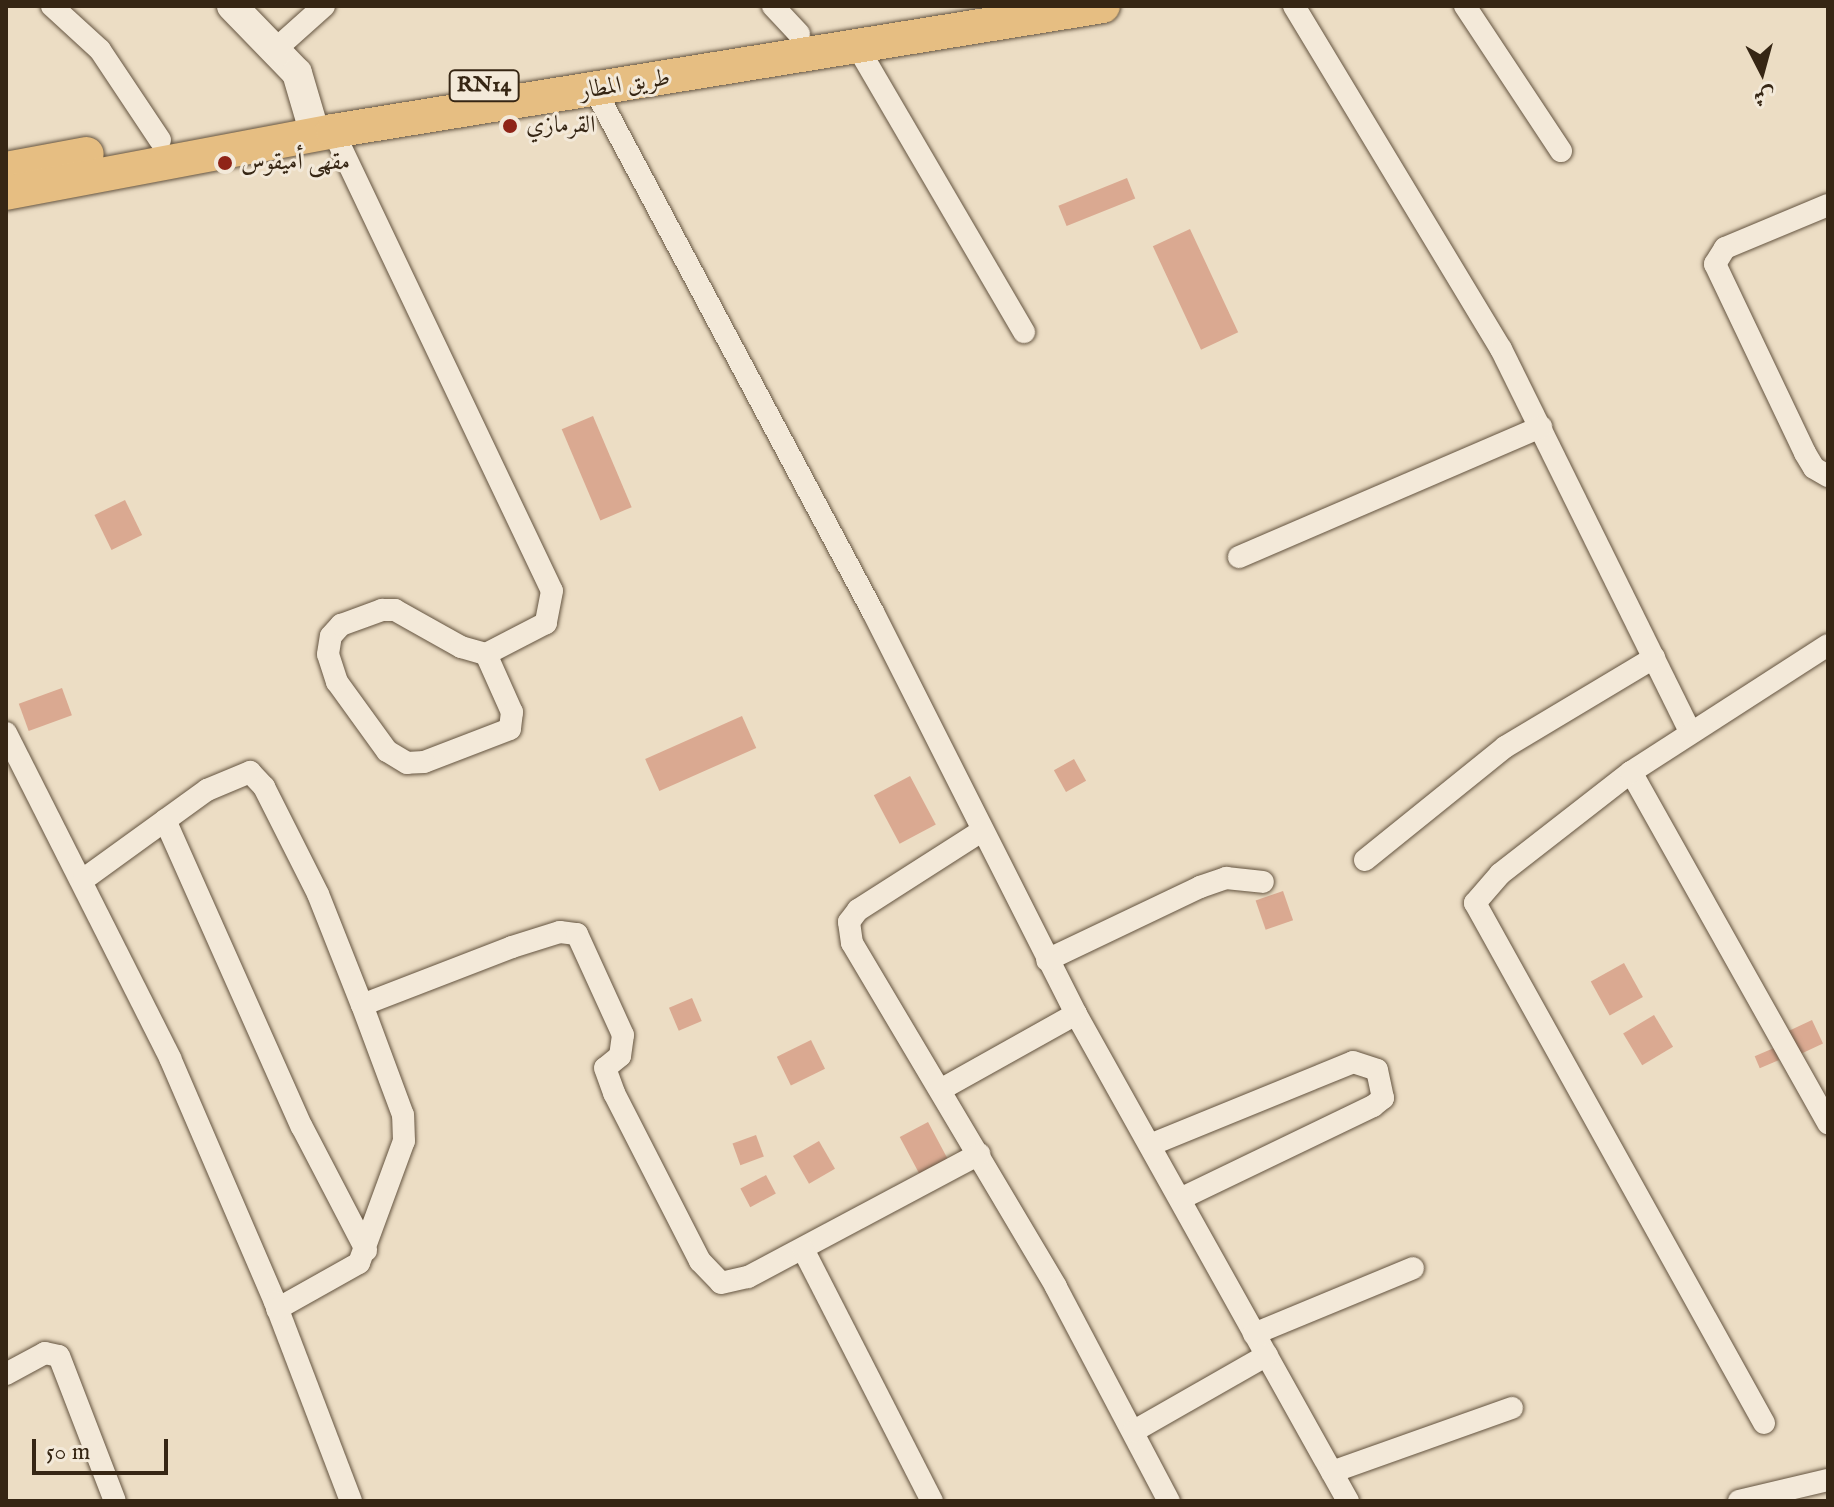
<!DOCTYPE html>
<html>
<head>
<meta charset="utf-8">
<style>
	body { margin:0 }
	#map { position:relative; width:1834px; height:1507px; overflow:hidden; background:#ecddc4; font-family:"IM FELL English",Amiri,serif }
	div>[style] { position:absolute }
	.building>* { inset:0; background:#daa991; transform-origin:0 0 }
	.roads { filter:drop-shadow(0 0 2px #645440) drop-shadow(0 0 2px #645440) }
	.street>* { height:22px; margin:-11px; padding:0 11px; transform-origin:11px; border-radius:11px; background:#f3e9d9 }
	.secondary>* { height:30px; margin:-15px; padding:0 15px; transform-origin:15px; border-radius:15px; background:#f3e9d9 }
	.primary>* { height:34px; margin:-17px; padding:0 17px; transform-origin:17px; border-radius:17px; background:#e6be82 }
	.dots>* { width:22px; height:22px; translate:-50% -50%; box-sizing:border-box; border:4px solid #f3e9d9; border-radius:50% }
	span { translate:-50% -50%; white-space:nowrap; text-align:center; line-height:1.15; -webkit-text-stroke:6px #f3e9d9; paint-order:stroke }
	.shield-label span { padding:2px 6px; background:#f3e9d9; border:2px solid; border-radius:6px; -webkit-text-stroke-width:0 }
	.shield-label { font-size:22px; color:#362614; font-weight:700 }
	.street-label { font-size:24px; color:#362614 }
	.poi-label { font-size:24px; color:#362614 }
	.left { translate:0 -50%; text-align:left }
	.frame { position:absolute; inset:0; border:8px solid #362614; pointer-events:none }
	.north { position:absolute; left:1722px; top:32px; width:80px; height:80px; -webkit-text-stroke:6px #f3e9d9; paint-order:stroke; rotate:174deg; font-size:22px; font-weight:700; line-height:32px; text-align:center; color:#362614 }
	.north::after { content:''; display:block; margin:auto; width:28px; height:36px; background:#362614; clip-path:polygon(50% 0,100% 100%,50% 72%,0 100%) }
	.scale { position:absolute; left:32px; top:1439px; width:136px; height:36px; box-sizing:border-box; border:4px solid #362614; border-top:0; padding-left:10px; font-size:24px; line-height:28px; white-space:nowrap; color:#362614; -webkit-text-stroke:6px #f3e9d9; paint-order:stroke }
</style>
</head>
<body>
<div id="map">
	<div class="building">
		<i style="left:1127px;top:178px;width:22px;height:74px;rotate:68deg"></i>
		<i style="left:1190px;top:229px;width:114px;height:41px;rotate:65deg"></i>
		<i style="left:593px;top:416px;width:99px;height:34px;rotate:67deg"></i>
		<i style="left:125px;top:500px;width:39px;height:34px;rotate:64deg"></i>
		<i style="left:62px;top:688px;width:29px;height:46px;rotate:70deg"></i>
		<i style="left:742px;top:716px;width:35px;height:106px;rotate:66deg"></i>
		<i style="left:1074px;top:759px;width:25px;height:23px;rotate:61deg"></i>
		<i style="left:910px;top:776px;width:55px;height:41px;rotate:62deg"></i>
		<i style="left:1283px;top:891px;width:31px;height:29px;rotate:71deg"></i>
		<i style="left:1624px;top:963px;width:39px;height:38px;rotate:61deg"></i>
		<i style="left:692px;top:998px;width:25px;height:25px;rotate:67deg"></i>
		<i style="left:1654px;top:1015px;width:37px;height:36px;rotate:59deg"></i>
		<i style="left:1812px;top:1020px;width:26px;height:30px;rotate:65deg"></i>
		<i style="left:811px;top:1040px;width:32px;height:38px;rotate:64deg"></i>
		<i style="left:1774px;top:1048px;width:13px;height:21px;rotate:67deg"></i>
		<i style="left:928px;top:1122px;width:42px;height:32px;rotate:62deg"></i>
		<i style="left:756px;top:1135px;width:23px;height:25px;rotate:70deg"></i>
		<i style="left:819px;top:1141px;width:32px;height:30px;rotate:60deg"></i>
		<i style="left:766px;top:1175px;width:21px;height:29px;rotate:62deg"></i>
	</div>
	<div class="roads">
		<div class="street">
			<i style="left:52px;top:6px;width:65px;rotate:42.5deg"></i>
			<i style="left:100px;top:50px;width:108px;rotate:56.3deg"></i>
			<i style="left:773px;top:6px;width:38px;rotate:47deg"></i>
			<i style="left:1294px;top:6px;width:401px;rotate:58.9deg"></i>
			<i style="left:1501px;top:349px;width:428px;rotate:63.7deg"></i>
			<i style="left:1465px;top:6px;width:174px;rotate:56.5deg"></i>
			<i style="left:277px;top:48px;width:63px;rotate:-41.8deg"></i>
			<i style="left:858px;top:48px;width:329px;rotate:59.7deg"></i>
			<i style="left:595px;top:90px;width:591px;rotate:61.96deg"></i>
			<i style="left:873px;top:612px;width:450px;rotate:63.2deg"></i>
			<i style="left:1076px;top:1014px;width:558px;rotate:60.82deg"></i>
			<i style="left:333px;top:131px;width:509px;rotate:64.54deg"></i>
			<i style="left:552px;top:591px;width:33px;rotate:101deg"></i>
			<i style="left:546px;top:623px;width:68px;rotate:152.7deg"></i>
			<i style="left:1828px;top:205px;width:112px;rotate:157.3deg"></i>
			<i style="left:1725px;top:248px;width:19px;rotate:122deg"></i>
			<i style="left:1715px;top:264px;width:209px;rotate:64.5deg"></i>
			<i style="left:1805px;top:453px;width:17px;rotate:59deg"></i>
			<i style="left:1814px;top:468px;width:16px;rotate:30deg"></i>
			<i style="left:1239px;top:557px;width:329px;rotate:-23.3deg"></i>
			<i style="left:382px;top:610px;width:13px"></i>
			<i style="left:395px;top:610px;width:76px;rotate:29.3deg"></i>
			<i style="left:461px;top:647px;width:26px;rotate:16deg"></i>
			<i style="left:486px;top:654px;width:64px;rotate:65.9deg"></i>
			<i style="left:512px;top:712px;width:17px;rotate:97deg"></i>
			<i style="left:510px;top:729px;width:92px;rotate:159deg"></i>
			<i style="left:424px;top:762px;width:17px;rotate:177deg"></i>
			<i style="left:407px;top:763px;width:23px;rotate:-149deg"></i>
			<i style="left:387px;top:751px;width:85px;rotate:-125.9deg"></i>
			<i style="left:337px;top:682px;width:29px;rotate:-108deg"></i>
			<i style="left:328px;top:654px;width:18px;rotate:-81deg"></i>
			<i style="left:331px;top:636px;width:15px;rotate:-48deg"></i>
			<i style="left:341px;top:625px;width:44px;rotate:-20.1deg"></i>
			<i style="left:6px;top:733px;width:364px;rotate:63.2deg"></i>
			<i style="left:170px;top:1058px;width:266px;rotate:66.7deg"></i>
			<i style="left:275px;top:1302px;width:213px;rotate:69.1deg"></i>
			<i style="left:1631px;top:772px;width:403px;rotate:60.7deg"></i>
			<i style="left:165px;top:820px;width:336px;rotate:66deg"></i>
			<i style="left:302px;top:1127px;width:139px;rotate:62.5deg"></i>
			<i style="left:980px;top:832px;width:145px;rotate:147.4deg"></i>
			<i style="left:858px;top:910px;width:15px;rotate:127deg"></i>
			<i style="left:849px;top:922px;width:21px;rotate:82deg"></i>
			<i style="left:852px;top:943px;width:400px;rotate:59.3deg"></i>
			<i style="left:1056px;top:1287px;width:242px;rotate:62.2deg"></i>
			<i style="left:1365px;top:860px;width:180px;rotate:-38.9deg"></i>
			<i style="left:1505px;top:747px;width:174px;rotate:-30.9deg"></i>
			<i style="left:84px;top:879px;width:152px;rotate:-35.9deg"></i>
			<i style="left:207px;top:790px;width:47px;rotate:-22.7deg"></i>
			<i style="left:250px;top:772px;width:21px;rotate:47deg"></i>
			<i style="left:264px;top:787px;width:120px;rotate:63.2deg"></i>
			<i style="left:318px;top:894px;width:119px;rotate:68.4deg"></i>
			<i style="left:362px;top:1005px;width:161px;rotate:-21.1deg"></i>
			<i style="left:512px;top:947px;width:50px;rotate:-17.4deg"></i>
			<i style="left:560px;top:932px;width:17px;rotate:7deg"></i>
			<i style="left:577px;top:934px;width:111px;rotate:65.5deg"></i>
			<i style="left:623px;top:1035px;width:21px;rotate:98deg"></i>
			<i style="left:620px;top:1056px;width:19px;rotate:141deg"></i>
			<i style="left:605px;top:1068px;width:27px;rotate:70deg"></i>
			<i style="left:614px;top:1093px;width:189px;rotate:62.9deg"></i>
			<i style="left:700px;top:1261px;width:30px;rotate:46deg"></i>
			<i style="left:721px;top:1283px;width:28px;rotate:-13deg"></i>
			<i style="left:748px;top:1277px;width:262px;rotate:-28deg"></i>
			<i style="left:1047px;top:960px;width:170px;rotate:-25.5deg"></i>
			<i style="left:1200px;top:887px;width:28px;rotate:-19deg"></i>
			<i style="left:1226px;top:878px;width:37px;rotate:6deg"></i>
			<i style="left:940px;top:1090px;width:156px;rotate:-29.2deg"></i>
			<i style="left:1150px;top:1145px;width:219px;rotate:-22.2deg"></i>
			<i style="left:1353px;top:1062px;width:25px;rotate:18deg"></i>
			<i style="left:1377px;top:1070px;width:29px;rotate:78deg"></i>
			<i style="left:1383px;top:1098px;width:13px;rotate:141deg"></i>
			<i style="left:1373px;top:1106px;width:214px;rotate:154.3deg"></i>
			<i style="left:803px;top:1249px;width:283px;rotate:62.9deg"></i>
			<i style="left:277px;top:1309px;width:94px;rotate:-29.3deg"></i>
			<i style="left:359px;top:1263px;width:130px;rotate:-69.8deg"></i>
			<i style="left:404px;top:1141px;width:26px;rotate:-92deg"></i>
			<i style="left:403px;top:1115px;width:117px;rotate:-110.4deg"></i>
			<i style="left:1254px;top:1334px;width:172px;rotate:-22.5deg"></i>
			<i style="left:6px;top:1374px;width:44px;rotate:-28.3deg"></i>
			<i style="left:45px;top:1353px;width:14px;rotate:12deg"></i>
			<i style="left:59px;top:1356px;width:155px;rotate:68.9deg"></i>
			<i style="left:1764px;top:1423px;width:595px;rotate:-119.06deg"></i>
			<i style="left:1475px;top:903px;width:38px;rotate:-49deg"></i>
			<i style="left:1500px;top:874px;width:166px;rotate:-37.9deg"></i>
			<i style="left:1631px;top:772px;width:234px;rotate:-32.8deg"></i>
			<i style="left:1134px;top:1431px;width:153px;rotate:-29.7deg"></i>
			<i style="left:1332px;top:1472px;width:191px;rotate:-19.6deg"></i>
			<i style="left:1739px;top:1501px;width:91px;rotate:-13.3deg"></i>
		</div>
		<div class="secondary">
			<i style="left:232px;top:6px;width:93px;rotate:45.9deg"></i>
			<i style="left:297px;top:73px;width:64px;rotate:73.6deg"></i>
		</div>
		<div class="primary">
			<i style="left:6px;top:169px;width:82px;rotate:-10.5deg"></i>
			<i style="left:6px;top:193px;width:333px;rotate:-10.7deg"></i>
			<i style="left:333px;top:131px;width:780px;rotate:-9.22deg"></i>
		</div>
	</div>
	<div class="dots">
		<i style="left:510px;top:126px;background:#8f2418"></i>
		<i style="left:225px;top:163px;background:#8f2418"></i>
	</div>
	<div class="shield-label">
		<span style="left:484px;top:86px">RN14</span>
	</div>
	<div class="street-label">
		<span style="left:625px;top:85px;rotate:-9deg">طريق المطار</span>
	</div>
	<div class="poi-label">
		<span class="left" style="left:526px;top:126px">القرمازي</span>
		<span class="left" style="left:241px;top:163px">مقهى أميقوس</span>
	</div>
	<div class="frame"></div>
	<div class="north">ش</div>
	<div class="scale">50 m</div>
</div>
</body>
</html>
